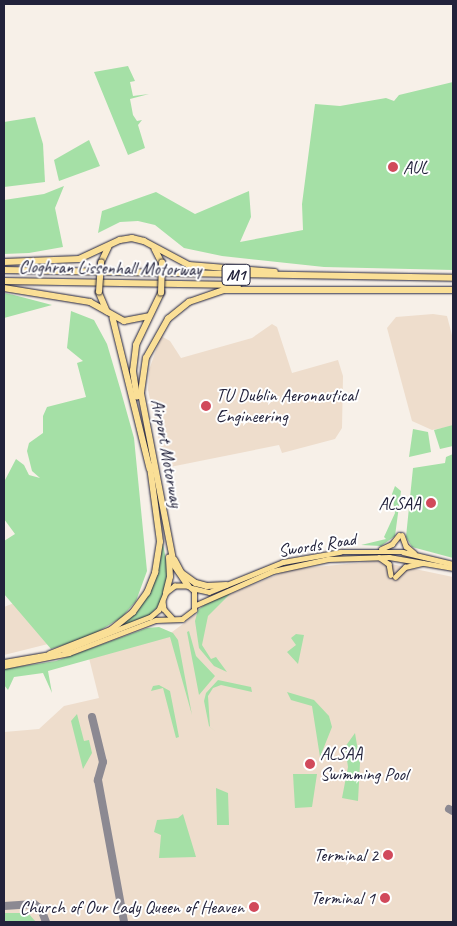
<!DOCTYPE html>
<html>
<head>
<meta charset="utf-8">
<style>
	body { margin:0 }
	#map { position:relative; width:457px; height:926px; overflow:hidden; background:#f7f0e8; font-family:Caveat,sans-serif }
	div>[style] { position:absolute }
	.built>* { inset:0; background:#edc }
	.green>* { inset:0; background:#a5e0a6 }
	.taxiway>* { height:8px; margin:-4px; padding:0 4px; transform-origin:4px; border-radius:4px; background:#8c8992 }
	.roads { filter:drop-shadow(0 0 1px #22223b) drop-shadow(0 0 1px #22223b) }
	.major>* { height:4.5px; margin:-2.25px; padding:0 2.25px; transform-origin:2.25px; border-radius:2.25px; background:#fadf96 }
	.highway>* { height:5.5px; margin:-2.75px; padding:0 2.75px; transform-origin:2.75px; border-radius:2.75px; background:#fadf96 }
	.bridges { filter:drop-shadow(0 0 1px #22223b) drop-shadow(0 0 1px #22223b) }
	.highway-bridge>* { height:5.5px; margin:-2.75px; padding:0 2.75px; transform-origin:2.75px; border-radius:2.75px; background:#fadf96 }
	.dots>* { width:14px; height:14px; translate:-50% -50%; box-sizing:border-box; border:2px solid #fff; border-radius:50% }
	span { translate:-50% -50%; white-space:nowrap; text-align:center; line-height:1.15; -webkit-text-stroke:4px #fff; paint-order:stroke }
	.shield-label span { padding:1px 4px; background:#fff; border:1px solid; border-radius:4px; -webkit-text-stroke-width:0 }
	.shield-label { font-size:16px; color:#22223b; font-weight:700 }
	.poi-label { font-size:18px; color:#22223b }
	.left { translate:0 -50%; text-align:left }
	.right { translate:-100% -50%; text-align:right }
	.street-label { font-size:18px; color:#22223b }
	.frame { position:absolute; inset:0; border:5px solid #22223b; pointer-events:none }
</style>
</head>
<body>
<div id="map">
	<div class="built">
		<i style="clip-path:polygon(433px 314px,447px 316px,453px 339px,453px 426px,432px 430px,412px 421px,387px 328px,396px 317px)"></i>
		<i style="clip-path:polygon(272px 324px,277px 327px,292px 373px,338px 360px,343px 376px,342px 428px,335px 439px,282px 453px,279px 445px,165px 468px,148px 390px,149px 370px,161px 336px,170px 341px,181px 358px,252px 338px)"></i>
		<i style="clip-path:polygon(377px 561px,453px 577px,453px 922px,4px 922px,4px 732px,39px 729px,64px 706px,99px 698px,89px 658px,172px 632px,214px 601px,279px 574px,295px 569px)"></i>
		<i style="clip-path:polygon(14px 603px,48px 644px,4px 655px,4px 607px)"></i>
	</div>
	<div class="green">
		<i style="clip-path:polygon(128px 66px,135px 81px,130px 82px,133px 96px,149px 94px,130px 99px,133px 115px,137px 121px,142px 120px,138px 125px,145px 148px,128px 155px,94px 72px)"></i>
		<i style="clip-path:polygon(453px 82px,453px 270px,324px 267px,222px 256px,184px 248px,155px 225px,138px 221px,120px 222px,98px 233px,102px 211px,156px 192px,195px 214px,249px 191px,251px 217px,240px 242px,303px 230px,302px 204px,315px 104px,340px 106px,386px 98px,394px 101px,399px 95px)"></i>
		<i style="clip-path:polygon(35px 117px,43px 144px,45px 182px,4px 187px,4px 122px)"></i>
		<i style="clip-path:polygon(89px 140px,100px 166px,59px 181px,54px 160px)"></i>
		<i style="clip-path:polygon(64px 186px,55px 208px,63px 247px,29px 253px,4px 254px,4px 200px,44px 194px)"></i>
		<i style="clip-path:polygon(4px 293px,14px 295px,52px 305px,4px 318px)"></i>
		<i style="clip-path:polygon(71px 311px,94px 320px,107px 344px,120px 388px,134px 438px,147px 571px,136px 601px,122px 617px,91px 636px,51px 649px,4px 594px,4px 541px,15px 534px,4px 519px,4px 482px,16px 459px,24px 465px,29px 475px,40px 478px,32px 471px,27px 451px,29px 443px,43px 433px,43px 416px,47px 407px,86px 397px,77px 363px,83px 361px,67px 348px)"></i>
		<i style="clip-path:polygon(453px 425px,453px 446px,440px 449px,434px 430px)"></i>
		<i style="clip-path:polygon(413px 429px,428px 432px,431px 452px,409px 457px)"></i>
		<i style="clip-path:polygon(453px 454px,453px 558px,412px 547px,406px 537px,413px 468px,445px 463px,446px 457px)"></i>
		<i style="clip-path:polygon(395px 486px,401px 491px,395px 536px,381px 546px,361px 545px,386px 539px,384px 537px,395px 513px,392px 494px)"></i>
		<i style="clip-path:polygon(162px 538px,168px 571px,161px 603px,149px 616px,119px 628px,145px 597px)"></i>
		<i style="clip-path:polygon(231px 593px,208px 616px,202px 645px,211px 659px,216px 657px,227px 672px,214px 666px,199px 648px,195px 621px,198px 610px,208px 602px)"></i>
		<i style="clip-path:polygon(159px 627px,173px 633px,178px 640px,192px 715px,170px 637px,48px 671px,52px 693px,43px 673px,14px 677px,8px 690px,4px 685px,4px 669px,56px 661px,147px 628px)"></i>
		<i style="clip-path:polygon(189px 631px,196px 656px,215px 676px,199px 695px,187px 632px)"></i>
		<i style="clip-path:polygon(296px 634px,304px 635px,298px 664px,287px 652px,296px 645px,291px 638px)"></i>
		<i style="clip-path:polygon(218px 680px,251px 687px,252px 692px,221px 685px,213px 688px,208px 696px,210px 727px,216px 732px,209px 726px,204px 701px,206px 693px)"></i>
		<i style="clip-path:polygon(159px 685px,170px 691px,179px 737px,176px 738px,163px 688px,151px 691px,153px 686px)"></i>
		<i style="clip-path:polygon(287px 692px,314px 700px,329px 716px,332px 727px,320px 757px,312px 706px,291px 700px)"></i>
		<i style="clip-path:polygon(77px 714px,84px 741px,89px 740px,92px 753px,83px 769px,71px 721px)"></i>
		<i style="clip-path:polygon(355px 733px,360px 763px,358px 801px,342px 798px,348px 767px,345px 747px)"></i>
		<i style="clip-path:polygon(293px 774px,317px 774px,312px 807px,295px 808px)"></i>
		<i style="clip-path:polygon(216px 788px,228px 793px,229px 825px,217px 825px)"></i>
		<i style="clip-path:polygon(183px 814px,196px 857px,159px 858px,161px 835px,154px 832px,157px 820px,178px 818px)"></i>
		<i style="clip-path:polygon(4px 913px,28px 913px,36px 922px,4px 922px)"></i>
	</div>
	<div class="taxiway">
		<i style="left:92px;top:717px;width:46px;rotate:76.3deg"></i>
		<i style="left:103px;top:762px;width:19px;rotate:106deg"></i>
		<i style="left:98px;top:780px;width:144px;rotate:79.6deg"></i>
		<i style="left:449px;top:809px;width:4px;rotate:27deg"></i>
		<i style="left:4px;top:906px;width:30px;rotate:-4deg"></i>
		<i style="left:34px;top:904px;width:9px;rotate:36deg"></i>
		<i style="left:41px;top:909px;width:14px;rotate:69deg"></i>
	</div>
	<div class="roads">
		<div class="major">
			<i style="left:402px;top:535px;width:12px;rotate:70deg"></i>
			<i style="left:406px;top:546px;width:11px;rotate:41deg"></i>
			<i style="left:381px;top:549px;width:12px;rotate:-24deg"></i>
			<i style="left:392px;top:544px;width:11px;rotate:-52deg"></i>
			<i style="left:379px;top:557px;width:12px;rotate:35deg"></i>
			<i style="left:389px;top:564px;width:11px;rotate:80deg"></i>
			<i style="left:395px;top:577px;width:14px;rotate:-45deg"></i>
			<i style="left:405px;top:567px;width:18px;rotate:-13deg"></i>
			<i style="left:192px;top:588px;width:17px;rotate:13deg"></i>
			<i style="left:209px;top:592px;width:80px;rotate:-22.1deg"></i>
			<i style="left:283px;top:562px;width:58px;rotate:-10deg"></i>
			<i style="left:340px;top:552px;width:63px"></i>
			<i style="left:403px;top:552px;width:51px;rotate:13.5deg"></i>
			<i style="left:163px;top:601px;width:8px;rotate:83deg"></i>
			<i style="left:164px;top:609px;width:12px;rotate:48deg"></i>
			<i style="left:196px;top:605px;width:84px;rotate:-23.8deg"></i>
			<i style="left:273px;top:571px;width:56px;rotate:-12.3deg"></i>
			<i style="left:328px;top:559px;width:61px;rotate:-1.9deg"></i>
			<i style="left:389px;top:557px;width:65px;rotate:9.8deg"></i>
			<i style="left:4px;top:662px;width:48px;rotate:-9.7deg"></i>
			<i style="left:4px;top:666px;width:66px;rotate:-11.3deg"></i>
			<i style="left:69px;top:653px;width:93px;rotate:-20.8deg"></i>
			<i style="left:156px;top:620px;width:26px;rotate:-2deg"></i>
			<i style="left:182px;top:619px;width:15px;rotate:-37deg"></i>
			<i style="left:194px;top:610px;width:19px;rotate:-90deg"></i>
			<i style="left:194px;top:591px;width:8px;rotate:-140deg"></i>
			<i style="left:188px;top:586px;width:13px;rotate:180deg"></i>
			<i style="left:175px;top:586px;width:11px;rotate:142deg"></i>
			<i style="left:166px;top:593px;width:18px;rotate:112deg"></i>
			<i style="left:159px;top:610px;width:11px;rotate:139deg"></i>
			<i style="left:151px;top:617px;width:93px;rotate:158.7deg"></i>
		</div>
		<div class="highway">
			<i style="left:155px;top:249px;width:16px;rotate:63deg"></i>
			<i style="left:4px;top:262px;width:75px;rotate:-2.3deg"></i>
			<i style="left:79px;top:259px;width:45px;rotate:-24.9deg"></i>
			<i style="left:120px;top:240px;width:12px;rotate:-9deg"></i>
			<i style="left:132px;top:238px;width:12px;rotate:14deg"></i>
			<i style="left:144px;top:241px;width:51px;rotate:28.1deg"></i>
			<i style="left:189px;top:265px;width:86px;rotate:4.7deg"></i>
			<i style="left:101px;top:263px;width:17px;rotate:-65deg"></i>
			<i style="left:4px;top:270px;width:449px;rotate:1deg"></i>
			<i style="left:4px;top:281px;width:234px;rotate:1deg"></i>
			<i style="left:4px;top:288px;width:87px;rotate:9.2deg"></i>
			<i style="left:90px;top:302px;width:39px;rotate:29deg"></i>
			<i style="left:124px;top:321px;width:25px;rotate:-11deg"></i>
			<i style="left:99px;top:292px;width:21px;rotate:67deg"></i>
			<i style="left:113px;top:318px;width:155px;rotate:76.2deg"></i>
			<i style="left:137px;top:397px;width:26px;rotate:-99deg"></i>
			<i style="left:133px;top:371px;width:26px;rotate:-83deg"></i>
			<i style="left:136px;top:345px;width:58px;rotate:-64.3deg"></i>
			<i style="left:175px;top:560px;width:15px;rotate:62deg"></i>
			<i style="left:182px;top:573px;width:17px;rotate:36deg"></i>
			<i style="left:196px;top:583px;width:11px;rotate:15deg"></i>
			<i style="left:207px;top:586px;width:19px;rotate:-3deg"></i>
			<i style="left:188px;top:586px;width:25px;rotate:-124deg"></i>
			<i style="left:174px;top:565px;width:175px;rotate:-100.9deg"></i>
			<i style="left:141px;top:393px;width:35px;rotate:-82deg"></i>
			<i style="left:146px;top:358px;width:45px;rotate:-60.6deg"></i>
			<i style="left:168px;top:319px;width:27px;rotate:-39deg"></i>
			<i style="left:189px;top:302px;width:36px;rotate:-19deg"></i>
			<i style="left:223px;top:290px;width:230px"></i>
			<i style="left:166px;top:593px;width:16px;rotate:-76deg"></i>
			<i style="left:170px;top:577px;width:19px;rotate:-93deg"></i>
			<i style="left:50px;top:654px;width:66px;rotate:-21.5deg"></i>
			<i style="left:111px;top:630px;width:28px;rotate:-39deg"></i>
			<i style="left:133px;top:612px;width:24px;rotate:-54deg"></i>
			<i style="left:147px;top:593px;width:22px;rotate:-68deg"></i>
			<i style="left:155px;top:573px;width:31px;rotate:-81deg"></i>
			<i style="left:160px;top:542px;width:76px;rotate:-97.6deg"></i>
		</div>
	</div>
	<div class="bridges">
		<div class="highway-bridge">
			<i style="left:99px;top:292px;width:29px;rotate:-86deg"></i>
			<i style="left:161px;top:293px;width:30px;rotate:-88deg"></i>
		</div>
	</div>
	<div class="dots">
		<i style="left:393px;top:167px;background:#d1495b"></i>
		<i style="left:206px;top:406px;background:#d1495b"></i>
		<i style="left:431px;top:503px;background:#d1495b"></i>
		<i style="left:310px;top:764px;background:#d1495b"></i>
		<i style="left:388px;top:855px;background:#d1495b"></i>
		<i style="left:385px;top:898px;background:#d1495b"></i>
		<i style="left:254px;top:907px;background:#d1495b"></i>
	</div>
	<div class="shield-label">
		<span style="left:236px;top:275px">M1</span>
	</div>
	<div class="poi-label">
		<span class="left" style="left:403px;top:167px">AUL</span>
		<span class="left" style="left:216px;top:406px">TU Dublin Aeronautical<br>Engineering</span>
		<span class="right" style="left:421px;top:503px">ALSAA</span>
		<span class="left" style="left:320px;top:764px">ALSAA<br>Swimming Pool</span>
		<span class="right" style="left:378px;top:855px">Terminal 2</span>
		<span class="right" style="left:375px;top:898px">Terminal 1</span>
		<span class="right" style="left:244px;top:907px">Church of Our Lady Queen of Heaven</span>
	</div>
	<div class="street-label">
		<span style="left:110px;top:268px;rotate:1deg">Cloghran Lissenhall Motorway</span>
		<span style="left:167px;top:453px;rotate:80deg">Airport Motorway</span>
		<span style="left:317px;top:545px;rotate:-9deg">Swords Road</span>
	</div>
	<div class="frame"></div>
</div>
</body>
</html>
